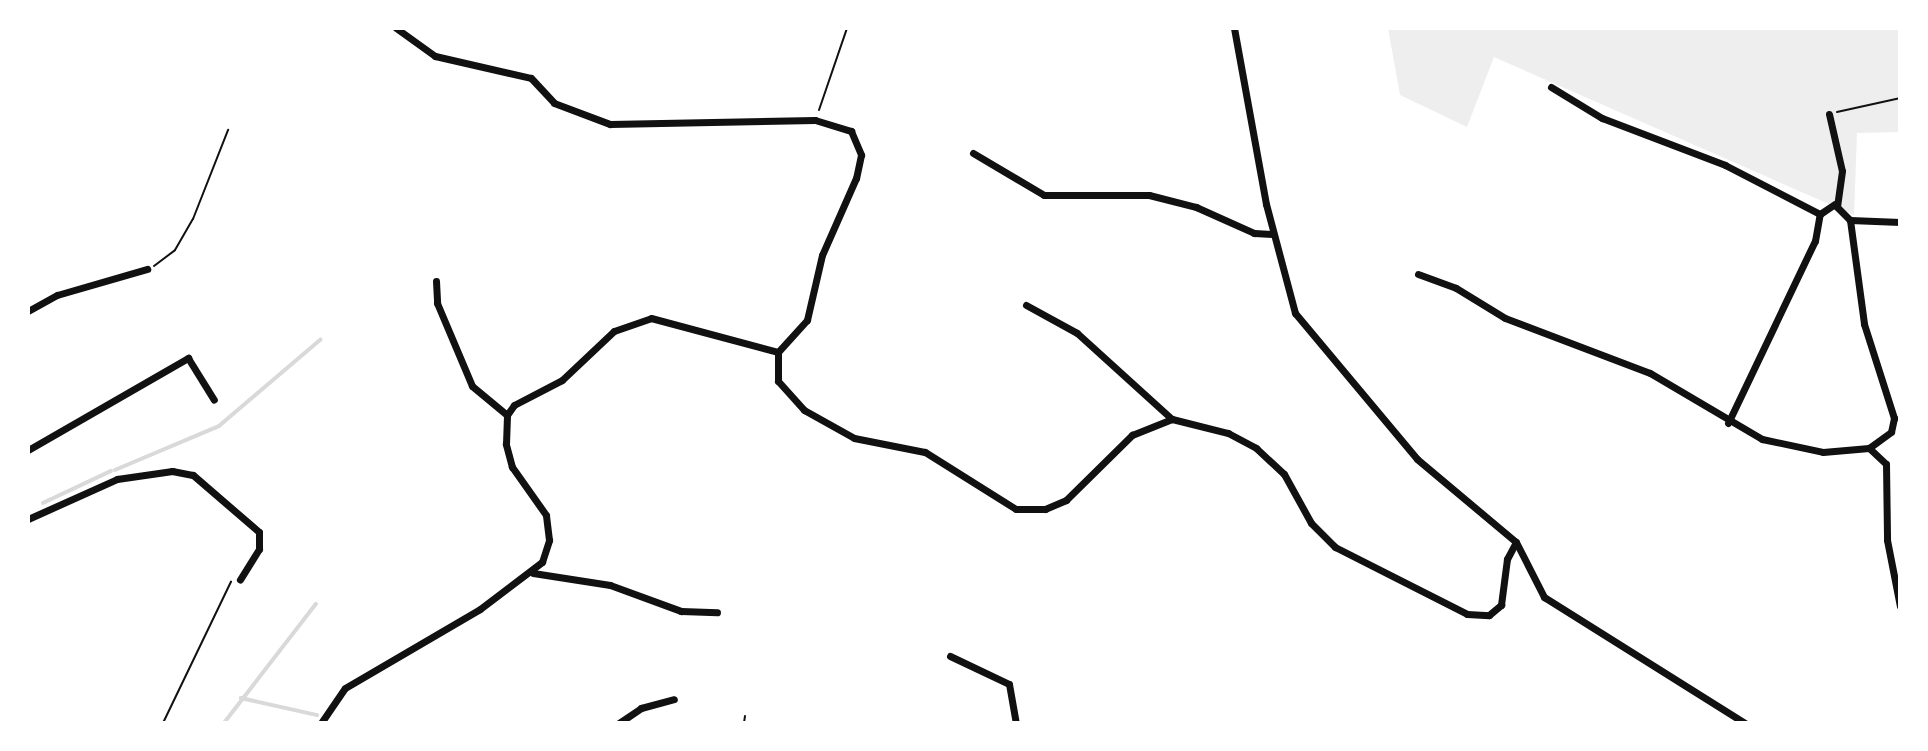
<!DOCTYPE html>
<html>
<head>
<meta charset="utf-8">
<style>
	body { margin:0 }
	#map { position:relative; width:1928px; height:751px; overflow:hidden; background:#fff; font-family:"IBM Plex Serif",serif }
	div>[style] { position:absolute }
	.green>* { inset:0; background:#eee }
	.stream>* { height:3.5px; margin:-1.75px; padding:0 1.75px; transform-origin:1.75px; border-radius:1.75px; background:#d9d9d9 }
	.path>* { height:2px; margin:-1px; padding:0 1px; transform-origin:1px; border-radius:1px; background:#111 }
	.minor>* { height:7px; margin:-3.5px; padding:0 3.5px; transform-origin:3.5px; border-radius:3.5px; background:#111 }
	span { translate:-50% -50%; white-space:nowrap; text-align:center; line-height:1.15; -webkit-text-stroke:5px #fff; paint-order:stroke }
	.frame { position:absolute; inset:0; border:30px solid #fff; pointer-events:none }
</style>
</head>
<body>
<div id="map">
	<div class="green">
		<i style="clip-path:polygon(1388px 28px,1900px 28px,1900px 132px,1857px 133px,1854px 215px,1494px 57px,1467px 127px,1400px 95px)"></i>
	</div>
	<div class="stream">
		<i style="left:115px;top:470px;width:113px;rotate:-22.9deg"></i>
		<i style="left:219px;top:426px;width:133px;rotate:-40.4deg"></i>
		<i style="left:43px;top:503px;width:75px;rotate:-25.2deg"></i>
		<i style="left:241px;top:698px;width:78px;rotate:12.6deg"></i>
		<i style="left:224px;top:723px;width:150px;rotate:-52.3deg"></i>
	</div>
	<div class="path">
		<i style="left:819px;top:110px;width:87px;rotate:-71.1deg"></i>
		<i style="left:1837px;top:112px;width:65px;rotate:-12.5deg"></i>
		<i style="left:154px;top:266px;width:26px;rotate:-37deg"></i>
		<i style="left:175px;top:250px;width:36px;rotate:-60deg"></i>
		<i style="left:193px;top:219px;width:96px;rotate:-68.5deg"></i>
		<i style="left:163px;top:723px;width:157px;rotate:-64.3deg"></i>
		<i style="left:744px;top:723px;width:7px;rotate:-82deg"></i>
	</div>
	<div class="minor">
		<i style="left:396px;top:28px;width:48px;rotate:35.7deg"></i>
		<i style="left:435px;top:56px;width:98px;rotate:12.9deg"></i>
		<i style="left:531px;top:78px;width:34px;rotate:47deg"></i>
		<i style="left:554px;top:103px;width:60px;rotate:20.6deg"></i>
		<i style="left:610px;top:124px;width:205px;rotate:-1.1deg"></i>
		<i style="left:815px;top:120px;width:38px;rotate:17deg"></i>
		<i style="left:851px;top:131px;width:26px;rotate:67deg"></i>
		<i style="left:861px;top:155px;width:24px;rotate:102deg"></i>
		<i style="left:856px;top:178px;width:84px;rotate:113.8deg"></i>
		<i style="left:822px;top:255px;width:67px;rotate:103deg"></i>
		<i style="left:807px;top:320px;width:43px;rotate:132.2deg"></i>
		<i style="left:1234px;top:28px;width:179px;rotate:79.7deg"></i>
		<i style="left:1266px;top:204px;width:113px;rotate:75.1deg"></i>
		<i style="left:1295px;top:313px;width:190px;rotate:50.1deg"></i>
		<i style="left:1417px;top:459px;width:129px;rotate:40deg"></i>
		<i style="left:1551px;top:87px;width:60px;rotate:31.3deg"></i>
		<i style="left:1602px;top:118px;width:132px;rotate:20.9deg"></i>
		<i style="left:1725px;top:165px;width:107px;rotate:27.3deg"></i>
		<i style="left:1829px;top:114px;width:58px;rotate:77.2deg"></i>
		<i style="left:1842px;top:171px;width:36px;rotate:98deg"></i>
		<i style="left:1837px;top:207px;width:18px;rotate:45deg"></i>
		<i style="left:1850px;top:220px;width:50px;rotate:2.3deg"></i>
		<i style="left:973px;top:153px;width:82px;rotate:30.6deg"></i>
		<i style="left:1044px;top:195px;width:105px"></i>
		<i style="left:1149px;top:195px;width:49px;rotate:14.3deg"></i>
		<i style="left:1196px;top:207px;width:64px;rotate:24.1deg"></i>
		<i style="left:1254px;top:233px;width:19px;rotate:3deg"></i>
		<i style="left:1850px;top:220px;width:105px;rotate:82.3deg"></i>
		<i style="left:1864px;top:324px;width:99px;rotate:72.3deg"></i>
		<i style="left:1894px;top:418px;width:14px;rotate:102deg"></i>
		<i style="left:1891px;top:432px;width:27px;rotate:144deg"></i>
		<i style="left:1869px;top:448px;width:23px;rotate:43deg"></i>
		<i style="left:1886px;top:464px;width:76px;rotate:89.2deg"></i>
		<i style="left:1887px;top:540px;width:67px;rotate:78.9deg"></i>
		<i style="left:1418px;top:274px;width:40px;rotate:20.2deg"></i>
		<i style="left:1456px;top:288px;width:57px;rotate:31.5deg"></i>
		<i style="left:1505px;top:318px;width:155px;rotate:20.8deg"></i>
		<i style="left:1650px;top:373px;width:130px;rotate:30.5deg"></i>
		<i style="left:1762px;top:439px;width:62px;rotate:12deg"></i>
		<i style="left:1823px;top:452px;width:46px;rotate:-5deg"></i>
		<i style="left:436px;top:281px;width:22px;rotate:87deg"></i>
		<i style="left:437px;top:303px;width:90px;rotate:67.1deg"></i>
		<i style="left:472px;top:386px;width:45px;rotate:39.6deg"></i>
		<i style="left:1026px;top:305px;width:58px;rotate:28.8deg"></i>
		<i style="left:1077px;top:333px;width:128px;rotate:42.2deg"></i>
		<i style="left:28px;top:311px;width:33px;rotate:-29deg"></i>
		<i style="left:57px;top:295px;width:94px;rotate:-16.1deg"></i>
		<i style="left:778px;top:352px;width:29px;rotate:90deg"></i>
		<i style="left:778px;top:381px;width:39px;rotate:48deg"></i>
		<i style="left:804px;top:410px;width:57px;rotate:29.2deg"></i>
		<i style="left:854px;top:438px;width:72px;rotate:11.2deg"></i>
		<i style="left:925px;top:452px;width:107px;rotate:32.1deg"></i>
		<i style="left:1016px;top:509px;width:29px"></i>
		<i style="left:1045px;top:509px;width:23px;rotate:-23deg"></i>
		<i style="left:1066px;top:500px;width:93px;rotate:-44.6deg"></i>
		<i style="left:1132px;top:435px;width:43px;rotate:-21.8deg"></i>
		<i style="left:1172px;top:419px;width:58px;rotate:14deg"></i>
		<i style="left:1228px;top:433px;width:32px;rotate:28deg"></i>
		<i style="left:1256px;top:448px;width:38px;rotate:43deg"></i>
		<i style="left:1284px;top:474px;width:56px;rotate:61.1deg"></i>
		<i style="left:1311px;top:523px;width:34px;rotate:45deg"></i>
		<i style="left:1335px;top:547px;width:148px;rotate:26.9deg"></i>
		<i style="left:1467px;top:614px;width:22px;rotate:3deg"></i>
		<i style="left:1489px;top:615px;width:16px;rotate:-40deg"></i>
		<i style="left:1501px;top:605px;width:46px;rotate:-82.6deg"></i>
		<i style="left:1507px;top:559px;width:19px;rotate:-62deg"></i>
		<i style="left:1516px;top:542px;width:62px;rotate:63deg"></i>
		<i style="left:1544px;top:597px;width:237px;rotate:32.1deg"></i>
		<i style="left:1728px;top:423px;width:202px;rotate:-64.5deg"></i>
		<i style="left:1815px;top:241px;width:27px;rotate:-80deg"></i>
		<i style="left:1820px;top:214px;width:18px;rotate:-34deg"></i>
		<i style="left:28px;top:450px;width:185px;rotate:-29.9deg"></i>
		<i style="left:188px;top:358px;width:49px;rotate:58.2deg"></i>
		<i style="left:28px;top:519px;width:98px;rotate:-24.2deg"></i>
		<i style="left:117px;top:479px;width:56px;rotate:-8.3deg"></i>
		<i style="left:172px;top:471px;width:21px;rotate:11deg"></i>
		<i style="left:193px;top:475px;width:87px;rotate:40.8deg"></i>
		<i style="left:259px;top:532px;width:17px;rotate:90deg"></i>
		<i style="left:259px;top:549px;width:36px;rotate:122deg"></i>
		<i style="left:533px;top:573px;width:78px;rotate:8.9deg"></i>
		<i style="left:610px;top:585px;width:76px;rotate:20.1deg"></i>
		<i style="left:681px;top:611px;width:36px;rotate:2deg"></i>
		<i style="left:950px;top:656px;width:65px;rotate:25.4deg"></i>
		<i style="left:1009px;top:684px;width:40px;rotate:80deg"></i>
		<i style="left:321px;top:723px;width:42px;rotate:-55.6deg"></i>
		<i style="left:345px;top:688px;width:156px;rotate:-30.3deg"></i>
		<i style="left:480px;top:609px;width:78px;rotate:-37.2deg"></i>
		<i style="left:542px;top:562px;width:23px;rotate:-72deg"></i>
		<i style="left:549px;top:540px;width:25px;rotate:-97deg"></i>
		<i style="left:546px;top:515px;width:59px;rotate:-125.3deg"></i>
		<i style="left:512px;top:467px;width:24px;rotate:-105deg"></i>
		<i style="left:506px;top:444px;width:29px;rotate:-88deg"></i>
		<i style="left:507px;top:415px;width:12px;rotate:-55deg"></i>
		<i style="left:514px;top:405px;width:54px;rotate:-27.5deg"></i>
		<i style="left:562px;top:380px;width:71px;rotate:-43.3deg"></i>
		<i style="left:614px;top:331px;width:39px;rotate:-19deg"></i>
		<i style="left:651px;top:318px;width:131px;rotate:15deg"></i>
		<i style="left:619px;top:723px;width:27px;rotate:-34deg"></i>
		<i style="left:641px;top:708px;width:34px;rotate:-15deg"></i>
	</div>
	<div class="frame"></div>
</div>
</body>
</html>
